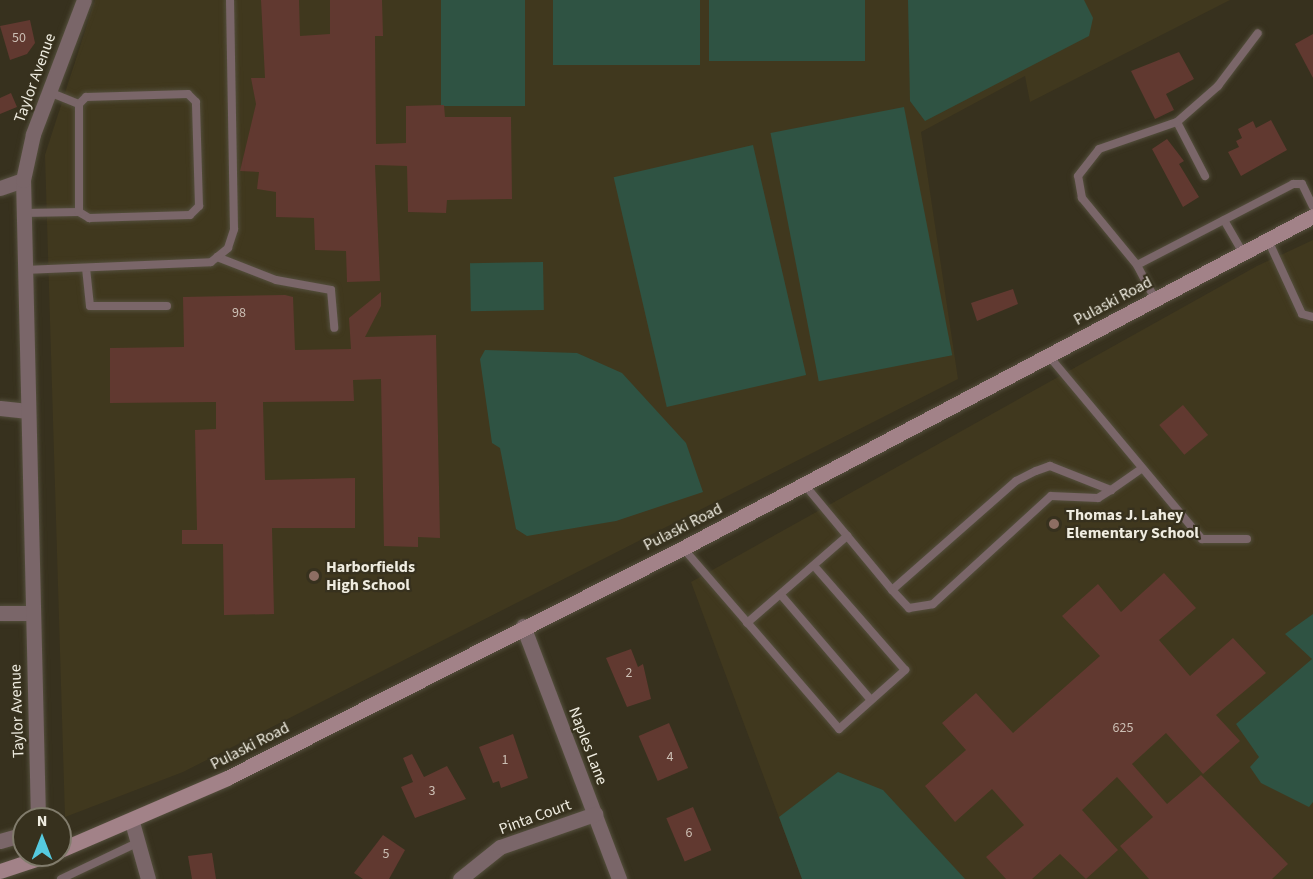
<!DOCTYPE html>
<html>
<head>
<meta charset="utf-8">
<style>
	body { margin:0 }
	#map { position:relative; width:1313px; height:879px; overflow:hidden; background:#37311e; font-family:"Source Sans 3",sans-serif }
	div>[style] { position:absolute }
	.built>* { inset:0; background:#40381e }
	.green>* { inset:0; background:#2f5343; transform-origin:0 0 }
	.building>* { inset:0; background:#613930; transform-origin:0 0 }
	.roads { filter:drop-shadow(0 0 2px #544f3d) drop-shadow(0 0 2px #544f3d) }
	.service>* { height:8px; margin:-4px; padding:0 4px; transform-origin:4px; border-radius:4px; background:#7a6669 }
	.minor>* { height:15px; margin:-7.5px; padding:0 7.5px; transform-origin:7.5px; border-radius:7.5px; background:#7a6669 }
	.secondary>* { height:15px; margin:-7.5px; padding:0 7.5px; transform-origin:7.5px; border-radius:7.5px; background:#a28288 }
	.dots>* { width:16px; height:16px; translate:-50% -50%; box-sizing:border-box; border:3px solid #37311e; border-radius:50% }
	span { translate:-50% -50%; white-space:nowrap; text-align:center; line-height:1.15; -webkit-text-stroke:4.5px #37311e; paint-order:stroke }
	.number-label { font-size:14px; color:#ccbfb4 }
	.number-label span { -webkit-text-stroke-width:0 }
	.street-label { font-size:16px; color:#efece0 }
	.poi-label { font-size:16px; color:#efece0; font-weight:700 }
	.left { translate:0 -50%; text-align:left }
	.north { position:absolute; left:12px; top:807px; width:60px; height:60px; box-sizing:border-box; background:#37311e; border:2px solid #817c6c; border-radius:50%; rotate:0deg; font-size:16px; font-weight:700; line-height:24px; text-align:center; color:#efece0 }
	.north::after { content:''; display:block; margin:auto; width:21px; height:27px; background:#55cadf; clip-path:polygon(50% 0,100% 100%,50% 72%,0 100%) }
</style>
</head>
<body>
<div id="map">
	<div class="built">
		<i style="clip-path:polygon(95px 0,1230px 0,1030px 102px,1025px 76px,921px 132px,958px 379px,183px 772px,65px 817px,45px 155px)"></i>
		<i style="clip-path:polygon(1313px 240px,1313px 879px,802px 879px,691px 582px,1257px 266px)"></i>
	</div>
	<div class="green">
		<i style="left:441px;top:0;width:84px;height:106px"></i>
		<i style="left:553px;top:0;width:147px;height:65px"></i>
		<i style="left:709px;top:0;width:156px;height:61px"></i>
		<i style="clip-path:polygon(908px 0,1084px 0,1093px 18px,1089px 36px,925px 121px,910px 101px)"></i>
		<i style="left:904px;top:107px;width:253px;height:136px;rotate:79deg"></i>
		<i style="left:753px;top:145px;width:236px;height:143px;rotate:77deg"></i>
		<i style="left:543px;top:262px;width:48px;height:73px;rotate:89deg"></i>
		<i style="clip-path:polygon(485px 350px,577px 353px,622px 373px,686px 443px,703px 492px,616px 521px,527px 536px,516px 529px,500px 448px,492px 443px,480px 359px)"></i>
		<i style="clip-path:polygon(1313px 614px,1313px 802px,1309px 807px,1261px 783px,1250px 767px,1259px 757px,1236px 724px,1312px 659px,1285px 634px)"></i>
		<i style="clip-path:polygon(838px 772px,883px 790px,965px 879px,802px 879px,779px 817px)"></i>
	</div>
	<div class="building">
		<i style="clip-path:polygon(261px 0,299px 0,300px 36px,330px 34px,330px 0,382px 0,383px 36px,375px 36px,376px 144px,406px 143px,406px 106px,444px 105px,445px 117px,511px 117px,512px 199px,447px 200px,446px 213px,408px 212px,407px 166px,375px 165px,380px 281px,347px 282px,346px 251px,315px 250px,314px 218px,276px 217px,276px 192px,257px 189px,259px 172px,240px 171px,256px 104px,251px 78px,265px 78px)"></i>
		<i style="clip-path:polygon(30px 20px,35px 43px,27px 54px,10px 60px,0 26px)"></i>
		<i style="clip-path:polygon(1313px 34px,1313px 78px,1295px 44px)"></i>
		<i style="clip-path:polygon(1179px 52px,1194px 79px,1166px 94px,1174px 110px,1155px 119px,1131px 71px)"></i>
		<i style="clip-path:polygon(11px 93px,17px 107px,0 114px,0 98px)"></i>
		<i style="clip-path:polygon(1271px 120px,1287px 150px,1241px 176px,1228px 152px,1239px 147px,1236px 141px,1242px 138px,1238px 129px,1253px 121px,1256px 128px)"></i>
		<i style="clip-path:polygon(1167px 139px,1184px 161px,1179px 164px,1199px 197px,1183px 207px,1152px 149px)"></i>
		<i style="clip-path:polygon(1013px 289px,1018px 304px,977px 321px,971px 303px)"></i>
		<i style="clip-path:polygon(381px 292px,381px 306px,365px 337px,436px 335px,440px 538px,418px 537px,418px 547px,384px 546px,381px 379px,353px 380px,354px 401px,263px 402px,265px 480px,355px 478px,355px 528px,272px 528px,274px 614px,224px 615px,223px 544px,182px 544px,182px 530px,197px 530px,195px 430px,216px 429px,216px 402px,110px 403px,110px 348px,184px 347px,183px 297px,285px 295px,293px 297px,295px 350px,351px 349px,349px 318px)"></i>
		<i style="left:1183px;top:405px;width:39px;height:31px;rotate:50deg"></i>
		<i style="clip-path:polygon(1164px 573px,1196px 608px,1159px 640px,1190px 676px,1233px 638px,1266px 673px,1216px 715px,1240px 741px,1203px 774px,1166px 733px,1132px 764px,1167px 804px,1201px 775px,1288px 864px,1272px 879px,1149px 879px,1120px 846px,1153px 817px,1117px 777px,1082px 810px,1118px 850px,1086px 879px,1060px 854px,1032px 879px,1006px 879px,986px 857px,1024px 825px,992px 789px,955px 822px,925px 786px,966px 750px,942px 723px,976px 693px,1013px 733px,1100px 656px,1062px 616px,1098px 584px,1121px 612px)"></i>
		<i style="clip-path:polygon(631px 649px,638px 667px,643px 664px,651px 699px,627px 707px,606px 658px)"></i>
		<i style="left:669px;top:723px;width:49px;height:33px;rotate:67deg"></i>
		<i style="clip-path:polygon(513px 734px,528px 778px,501px 788px,499px 781px,493px 783px,479px 747px)"></i>
		<i style="clip-path:polygon(412px 754px,424px 777px,447px 766px,466px 799px,415px 818px,401px 787px,413px 782px,403px 758px)"></i>
		<i style="left:693px;top:807px;width:47px;height:29px;rotate:67deg"></i>
		<i style="clip-path:polygon(383px 835px,405px 850px,389px 879px,363px 879px,354px 873px)"></i>
		<i style="clip-path:polygon(212px 853px,216px 879px,192px 879px,188px 856px)"></i>
	</div>
	<div class="roads">
		<div class="service">
			<i style="left:49px;top:92px;width:32px;rotate:22deg"></i>
			<i style="left:1177px;top:122px;width:61px;rotate:62.6deg"></i>
			<i style="left:23px;top:213px;width:56px;rotate:-1deg"></i>
			<i style="left:79px;top:212px;width:12px;rotate:31deg"></i>
			<i style="left:89px;top:218px;width:101px;rotate:-1.7deg"></i>
			<i style="left:190px;top:215px;width:13px;rotate:-45deg"></i>
			<i style="left:199px;top:206px;width:104px;rotate:-91.7deg"></i>
			<i style="left:196px;top:102px;width:11px;rotate:-135deg"></i>
			<i style="left:188px;top:94px;width:102px;rotate:178.3deg"></i>
			<i style="left:86px;top:97px;width:10px;rotate:135deg"></i>
			<i style="left:79px;top:104px;width:108px;rotate:90deg"></i>
			<i style="left:1224px;top:220px;width:38px;rotate:60deg"></i>
			<i style="left:1268px;top:240px;width:81px;rotate:65.3deg"></i>
			<i style="left:1302px;top:314px;width:11px;rotate:15deg"></i>
			<i style="left:217px;top:257px;width:63px;rotate:21.3deg"></i>
			<i style="left:276px;top:280px;width:56px;rotate:10.3deg"></i>
			<i style="left:331px;top:290px;width:38px;rotate:85deg"></i>
			<i style="left:1137px;top:265px;width:87px;rotate:-129.4deg"></i>
			<i style="left:1082px;top:198px;width:22px;rotate:-100deg"></i>
			<i style="left:1078px;top:176px;width:34px;rotate:-52deg"></i>
			<i style="left:1099px;top:149px;width:83px;rotate:-19.1deg"></i>
			<i style="left:1177px;top:122px;width:55px;rotate:-41.3deg"></i>
			<i style="left:1218px;top:86px;width:66px;rotate:-53deg"></i>
			<i style="left:86px;top:268px;width:38px;rotate:84deg"></i>
			<i style="left:90px;top:306px;width:77px"></i>
			<i style="left:24px;top:270px;width:187px;rotate:-2.4deg"></i>
			<i style="left:211px;top:262px;width:22px;rotate:-39deg"></i>
			<i style="left:228px;top:248px;width:20px;rotate:-72deg"></i>
			<i style="left:234px;top:229px;width:229px;rotate:-91deg"></i>
			<i style="left:1155px;top:299px;width:38px;rotate:-118deg"></i>
			<i style="left:1137px;top:265px;width:176px;rotate:-27.4deg"></i>
			<i style="left:1293px;top:184px;width:9px"></i>
			<i style="left:1302px;top:184px;width:25px;rotate:64deg"></i>
			<i style="left:1048px;top:355px;width:240px;rotate:50.1deg"></i>
			<i style="left:1202px;top:539px;width:45px"></i>
			<i style="left:804px;top:484px;width:138px;rotate:50.3deg"></i>
			<i style="left:892px;top:590px;width:165px;rotate:-41.3deg"></i>
			<i style="left:1016px;top:481px;width:22px;rotate:-27deg"></i>
			<i style="left:1036px;top:471px;width:15px;rotate:-20deg"></i>
			<i style="left:1050px;top:466px;width:66px;rotate:21.5deg"></i>
			<i style="left:1111px;top:490px;width:38px;rotate:-35deg"></i>
			<i style="left:683px;top:548px;width:239px;rotate:49.2deg"></i>
			<i style="left:839px;top:729px;width:89px;rotate:-41.8deg"></i>
			<i style="left:905px;top:670px;width:137px;rotate:-131.1deg"></i>
			<i style="left:892px;top:590px;width:25px;rotate:47deg"></i>
			<i style="left:909px;top:608px;width:24px;rotate:-9deg"></i>
			<i style="left:933px;top:604px;width:160px;rotate:-42.5deg"></i>
			<i style="left:1051px;top:496px;width:47px;rotate:2.4deg"></i>
			<i style="left:1098px;top:498px;width:15px;rotate:-32deg"></i>
			<i style="left:781px;top:595px;width:138px;rotate:49.4deg"></i>
			<i style="left:747px;top:623px;width:133px;rotate:-41deg"></i>
			<i style="left:61px;top:879px;width:86px;rotate:-25.4deg"></i>
		</div>
		<div class="minor">
			<i style="left:0;top:188px;width:24px;rotate:-19deg"></i>
			<i style="left:0;top:408px;width:28px;rotate:6deg"></i>
			<i style="left:0;top:613px;width:31px"></i>
			<i style="left:523px;top:626px;width:271px;rotate:69.2deg"></i>
			<i style="left:38px;top:819px;width:639px;rotate:-91.34deg"></i>
			<i style="left:23px;top:180px;width:47px;rotate:-77.7deg"></i>
			<i style="left:33px;top:134px;width:143px;rotate:-69.2deg"></i>
			<i style="left:132px;top:822px;width:59px;rotate:74.3deg"></i>
			<i style="left:0;top:841px;width:25px;rotate:-16deg"></i>
			<i style="left:460px;top:879px;width:51px;rotate:-38.7deg"></i>
			<i style="left:500px;top:847px;width:101px;rotate:-19.2deg"></i>
		</div>
		<div class="secondary">
			<i style="left:60px;top:850px;width:182px;rotate:-23.3deg"></i>
			<i style="left:227px;top:778px;width:511px;rotate:-26.77deg"></i>
			<i style="left:683px;top:548px;width:712px;rotate:-27.79deg"></i>
			<i style="left:0;top:871px;width:51px;rotate:-18.4deg"></i>
		</div>
	</div>
	<div class="dots">
		<i style="left:1054px;top:524px;background:#8d6e63"></i>
		<i style="left:314px;top:576px;background:#8d6e63"></i>
	</div>
	<div class="number-label">
		<span style="left:19px;top:38px">50</span>
		<span style="left:239px;top:313px">98</span>
		<span style="left:629px;top:673px">2</span>
		<span style="left:1123px;top:728px">625</span>
		<span style="left:670px;top:757px">4</span>
		<span style="left:505px;top:760px">1</span>
		<span style="left:432px;top:791px">3</span>
		<span style="left:689px;top:833px">6</span>
		<span style="left:386px;top:854px">5</span>
	</div>
	<div class="street-label">
		<span style="left:35px;top:78px;rotate:-70deg">Taylor Avenue</span>
		<span style="left:1113px;top:301px;rotate:-28deg">Pulaski Road</span>
		<span style="left:683px;top:527px;rotate:-27deg">Pulaski Road</span>
		<span style="left:17px;top:711px;rotate:-92deg">Taylor Avenue</span>
		<span style="left:250px;top:746px;rotate:-27deg">Pulaski Road</span>
		<span style="left:588px;top:746px;rotate:69deg">Naples Lane</span>
		<span style="left:535px;top:817px;rotate:-20deg">Pinta Court</span>
	</div>
	<div class="poi-label">
		<span class="left" style="left:1066px;top:524px">Thomas J. Lahey<br>Elementary School</span>
		<span class="left" style="left:326px;top:576px">Harborfields<br>High School</span>
	</div>
	<div class="north">N</div>
</div>
</body>
</html>
